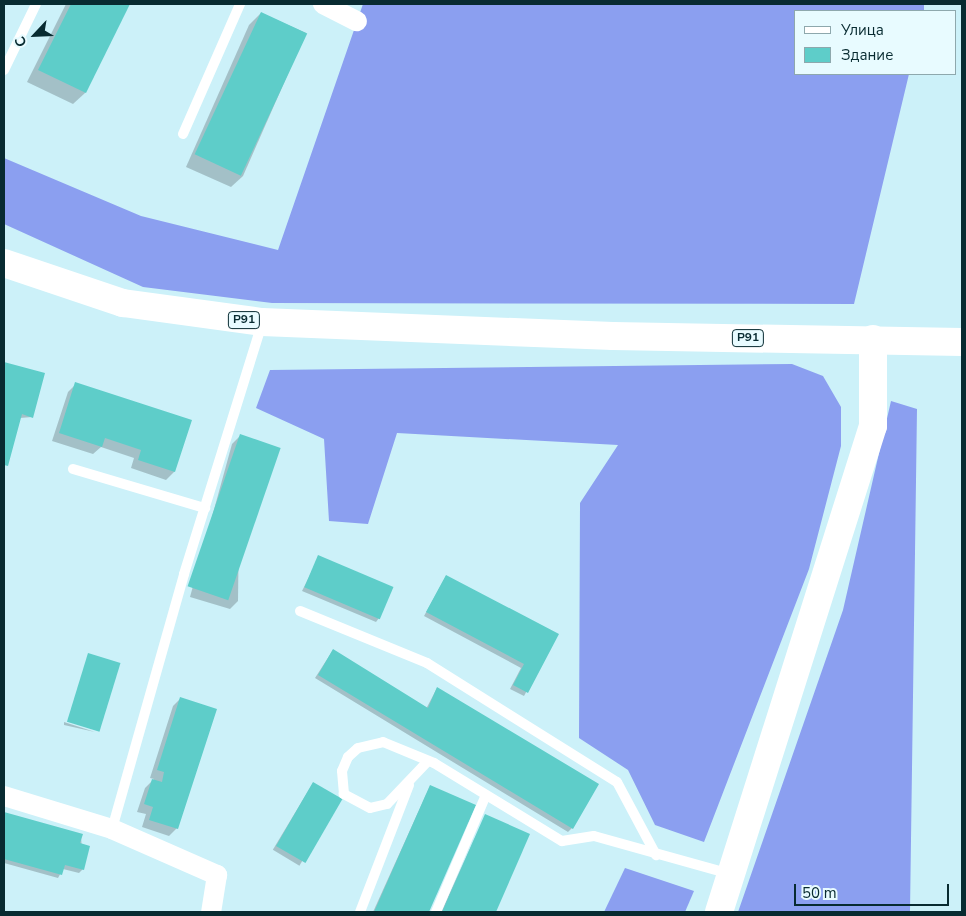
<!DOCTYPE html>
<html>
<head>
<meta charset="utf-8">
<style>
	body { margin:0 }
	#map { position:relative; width:966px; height:916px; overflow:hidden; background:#ccf1f9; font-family:"Nunito Sans",sans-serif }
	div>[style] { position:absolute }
	.forest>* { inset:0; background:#8b9ff0 }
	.shadow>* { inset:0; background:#0003; transform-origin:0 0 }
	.building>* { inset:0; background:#5ecdc9; transform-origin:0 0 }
	.lane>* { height:10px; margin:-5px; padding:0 5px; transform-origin:5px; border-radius:5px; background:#fff }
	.street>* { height:20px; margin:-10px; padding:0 10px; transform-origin:10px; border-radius:10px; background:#fff }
	.secondary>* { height:28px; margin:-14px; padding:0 14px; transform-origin:14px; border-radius:14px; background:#fff }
	.primary>* { height:28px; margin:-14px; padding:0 14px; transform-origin:14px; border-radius:14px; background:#fff }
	span { translate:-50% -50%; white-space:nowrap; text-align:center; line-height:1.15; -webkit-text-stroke:4px #e8fbff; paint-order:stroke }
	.shield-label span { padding:1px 4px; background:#e8fbff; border:1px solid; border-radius:4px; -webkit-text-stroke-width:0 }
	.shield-label { font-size:12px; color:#082b31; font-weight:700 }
	.frame { position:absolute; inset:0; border:5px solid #082b31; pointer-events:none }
	.legend { position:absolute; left:794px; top:10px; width:162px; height:65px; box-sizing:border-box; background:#e8fbff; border:1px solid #8ea8ad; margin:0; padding:6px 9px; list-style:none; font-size:15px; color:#082b31 }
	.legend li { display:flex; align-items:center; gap:10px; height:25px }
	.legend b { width:25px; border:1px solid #8ea8ad }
	.north { position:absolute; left:10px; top:10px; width:50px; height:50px; -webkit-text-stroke:4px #e8fbff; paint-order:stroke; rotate:245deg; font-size:14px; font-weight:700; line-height:20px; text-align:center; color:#082b31 }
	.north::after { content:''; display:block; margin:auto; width:18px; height:22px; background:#082b31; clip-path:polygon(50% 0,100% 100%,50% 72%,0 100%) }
	.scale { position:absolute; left:794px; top:884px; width:155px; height:22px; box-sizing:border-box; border:2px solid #082b31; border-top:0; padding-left:6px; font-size:15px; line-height:18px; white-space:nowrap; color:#082b31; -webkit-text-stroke:4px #e8fbff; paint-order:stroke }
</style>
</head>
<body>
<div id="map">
	<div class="forest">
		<i style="clip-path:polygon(363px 4px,924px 4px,924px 11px,795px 11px,795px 74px,909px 74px,854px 304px,272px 303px,143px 287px,4px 224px,4px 158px,141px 216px,278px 250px)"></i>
		<i style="clip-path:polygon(792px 364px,823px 376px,841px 407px,841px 446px,809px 569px,704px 842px,655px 825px,628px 770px,579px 738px,580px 503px,618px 445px,397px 433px,368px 524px,329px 521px,324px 439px,256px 408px,270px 370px)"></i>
		<i style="clip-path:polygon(891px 401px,917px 409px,910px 912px,738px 912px,843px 610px)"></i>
		<i style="clip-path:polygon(625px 868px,694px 891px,685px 912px,604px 912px)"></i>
	</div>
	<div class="shadow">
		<i style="clip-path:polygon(66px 4px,129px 4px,85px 93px,73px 104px,27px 82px)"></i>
		<i style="clip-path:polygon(261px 13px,306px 33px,243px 176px,231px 187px,186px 167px,249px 25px)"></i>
		<i style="clip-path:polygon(4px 363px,44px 374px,32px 417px,20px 418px,4px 468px)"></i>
		<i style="clip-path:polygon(76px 384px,190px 421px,174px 472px,166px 480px,131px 468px,134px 458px,101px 447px,93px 454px,52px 441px,68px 392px)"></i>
		<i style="clip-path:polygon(240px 436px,238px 601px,230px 609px,190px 597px,232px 444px)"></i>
		<i style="clip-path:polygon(319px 557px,379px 618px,376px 622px,302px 591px)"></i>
		<i style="clip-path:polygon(446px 576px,557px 635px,524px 696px,510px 689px,521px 668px,424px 616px)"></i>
		<i style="clip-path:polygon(333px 650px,426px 709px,437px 688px,597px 784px,572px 828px,568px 832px,315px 678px)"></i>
		<i style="left:89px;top:655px;width:31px;height:69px;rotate:17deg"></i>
		<i style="clip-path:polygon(181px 698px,177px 828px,169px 836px,142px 827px,146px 814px,137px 812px,145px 788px,154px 779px,150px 778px,173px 706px)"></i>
		<i style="clip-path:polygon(64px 722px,95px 732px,64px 725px)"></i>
		<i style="left:313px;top:783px;width:31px;height:78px;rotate:31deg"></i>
		<i style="clip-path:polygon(430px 786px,474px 806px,427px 912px,373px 912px)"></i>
		<i style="clip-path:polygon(4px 813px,81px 835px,83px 869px,79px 873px,63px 869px,58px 878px,4px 863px)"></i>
		<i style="clip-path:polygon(485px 816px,528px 835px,494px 912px,441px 912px)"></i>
	</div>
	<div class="building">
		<i style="clip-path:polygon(71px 4px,130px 4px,86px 93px,38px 70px)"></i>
		<i style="left:261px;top:12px;width:51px;height:157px;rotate:25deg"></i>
		<i style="clip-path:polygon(4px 362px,45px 373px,33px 418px,22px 414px,8px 466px,4px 465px)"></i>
		<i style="clip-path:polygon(75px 382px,192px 420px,175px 472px,138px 460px,141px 450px,105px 438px,102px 447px,59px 433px)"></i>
		<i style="left:240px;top:434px;width:43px;height:161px;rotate:19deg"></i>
		<i style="left:318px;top:555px;width:82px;height:35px;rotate:23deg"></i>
		<i style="clip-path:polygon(446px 575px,559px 634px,528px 693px,513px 685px,524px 664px,426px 612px)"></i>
		<i style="clip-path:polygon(333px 649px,428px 708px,437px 687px,599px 784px,573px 829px,318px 675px)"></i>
		<i style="left:88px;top:653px;width:34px;height:72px;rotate:17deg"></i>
		<i style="clip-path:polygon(180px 697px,217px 709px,178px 829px,149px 820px,153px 807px,144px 804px,152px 779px,162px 782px,164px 772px,157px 770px)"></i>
		<i style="left:313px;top:782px;width:34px;height:74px;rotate:30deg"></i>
		<i style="clip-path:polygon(430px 785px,476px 805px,429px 912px,374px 912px)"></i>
		<i style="clip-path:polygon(4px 812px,83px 834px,80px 843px,90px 846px,84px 870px,65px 865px,62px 875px,4px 859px)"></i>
		<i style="clip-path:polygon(485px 814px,530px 834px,496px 912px,442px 912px)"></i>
	</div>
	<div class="lane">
		<i style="left:4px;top:70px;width:73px;rotate:-64.1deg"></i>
		<i style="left:183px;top:134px;width:142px;rotate:-66.3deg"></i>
		<i style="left:73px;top:469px;width:138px;rotate:16.5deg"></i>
		<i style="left:300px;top:611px;width:137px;rotate:22.3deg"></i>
		<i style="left:427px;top:663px;width:224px;rotate:32.1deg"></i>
		<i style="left:617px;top:782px;width:83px;rotate:61.9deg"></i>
		<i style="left:428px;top:761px;width:59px;rotate:133.6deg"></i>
		<i style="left:387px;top:804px;width:17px;rotate:167deg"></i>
		<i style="left:370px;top:808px;width:30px;rotate:-152deg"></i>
		<i style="left:344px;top:794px;width:23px;rotate:-95deg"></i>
		<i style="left:342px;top:771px;width:15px;rotate:-67deg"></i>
		<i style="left:348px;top:757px;width:13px;rotate:-42deg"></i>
		<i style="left:358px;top:748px;width:26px;rotate:-13deg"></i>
		<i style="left:383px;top:742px;width:55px;rotate:22.4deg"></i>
		<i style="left:434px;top:763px;width:150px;rotate:31.4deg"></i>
		<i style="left:562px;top:841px;width:32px;rotate:-9deg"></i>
		<i style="left:594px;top:836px;width:141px;rotate:15.6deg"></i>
		<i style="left:112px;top:829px;width:265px;rotate:-74.2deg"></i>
		<i style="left:184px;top:574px;width:263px;rotate:-72.7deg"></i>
		<i style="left:360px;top:912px;width:136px;rotate:-68.9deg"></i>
		<i style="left:436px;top:912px;width:127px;rotate:-66.9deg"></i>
	</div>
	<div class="street">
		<i style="left:323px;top:4px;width:38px;rotate:27deg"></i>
		<i style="left:4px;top:796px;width:113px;rotate:17deg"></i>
		<i style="left:112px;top:829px;width:115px;rotate:23.7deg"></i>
		<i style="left:217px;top:875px;width:37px;rotate:99deg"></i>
	</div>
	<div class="secondary">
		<i style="left:719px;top:912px;width:510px;rotate:-72.42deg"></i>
		<i style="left:873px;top:426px;width:87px;rotate:-90deg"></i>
	</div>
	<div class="primary">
		<i style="left:4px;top:263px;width:126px;rotate:18.6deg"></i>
		<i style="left:123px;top:303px;width:140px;rotate:7.8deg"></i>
		<i style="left:262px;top:322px;width:351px;rotate:2.3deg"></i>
		<i style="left:613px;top:336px;width:349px;rotate:1deg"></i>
	</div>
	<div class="shield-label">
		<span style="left:244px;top:320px">Р91</span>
		<span style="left:748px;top:338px">Р91</span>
	</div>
	<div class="frame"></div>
	<ul class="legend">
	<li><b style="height:6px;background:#fff"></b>Улица</li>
	<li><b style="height:14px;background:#5ecdc9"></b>Здание</li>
	</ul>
	<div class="north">С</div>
	<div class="scale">50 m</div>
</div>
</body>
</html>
